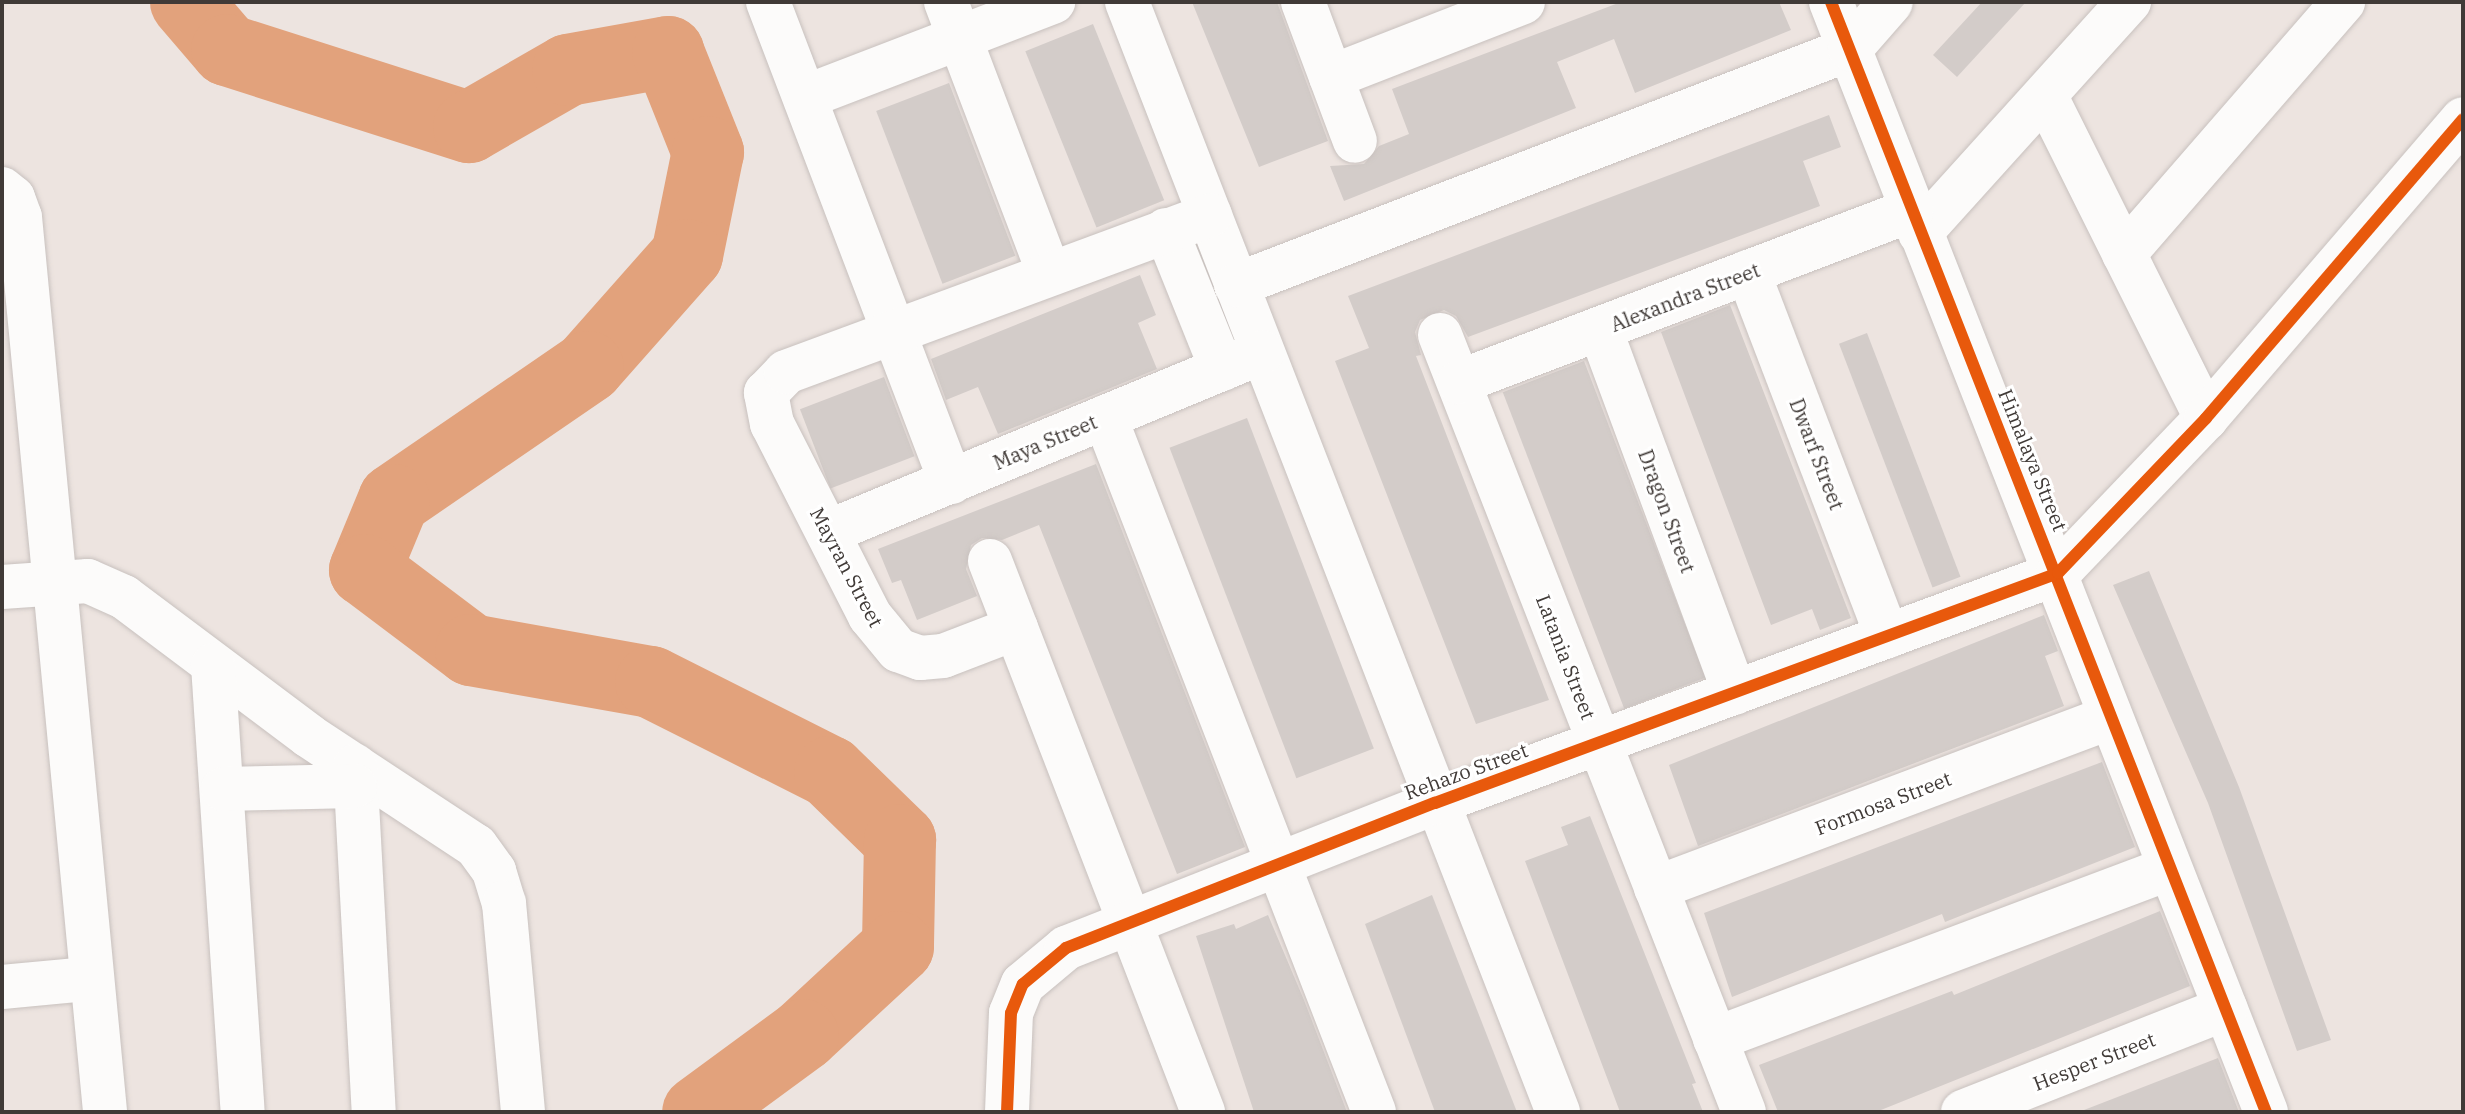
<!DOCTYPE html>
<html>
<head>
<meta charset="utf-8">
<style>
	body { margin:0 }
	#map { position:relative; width:2465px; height:1114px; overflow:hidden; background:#ede4e0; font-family:"IBM Plex Serif",serif }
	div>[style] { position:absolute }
	.river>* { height:72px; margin:-36px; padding:0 36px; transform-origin:36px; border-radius:36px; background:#e2a27c }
	.building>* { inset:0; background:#d3ccc9; transform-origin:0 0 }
	.roads { filter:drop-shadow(0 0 2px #c8c1be) drop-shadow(0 0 2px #c8c1be) }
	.minor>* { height:44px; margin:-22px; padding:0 22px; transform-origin:22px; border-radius:22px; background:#fcfbfa }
	.cycleway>* { height:12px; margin:-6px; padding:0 6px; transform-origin:6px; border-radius:6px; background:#e8590c }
	span { translate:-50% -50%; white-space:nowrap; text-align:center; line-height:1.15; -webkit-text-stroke:6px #fff; paint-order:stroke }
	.street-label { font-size:20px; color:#403a37 }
	.frame { position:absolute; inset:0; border:4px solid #403a37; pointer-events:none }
</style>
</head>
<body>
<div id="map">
	<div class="river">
		<i style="left:186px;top:2px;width:63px;rotate:49.5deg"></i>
		<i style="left:227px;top:50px;width:254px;rotate:17.7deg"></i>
		<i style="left:469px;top:127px;width:114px;rotate:-29.9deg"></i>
		<i style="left:568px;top:70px;width:102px;rotate:-10.2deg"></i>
		<i style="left:668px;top:52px;width:108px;rotate:68.2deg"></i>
		<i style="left:708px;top:152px;width:105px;rotate:101.5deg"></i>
		<i style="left:687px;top:255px;width:149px;rotate:131.5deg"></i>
		<i style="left:588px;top:367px;width:235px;rotate:145.6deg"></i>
		<i style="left:394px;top:500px;width:76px;rotate:112.5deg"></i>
		<i style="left:365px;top:570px;width:133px;rotate:37deg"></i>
		<i style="left:471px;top:650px;width:183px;rotate:10.1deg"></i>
		<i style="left:651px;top:682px;width:200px;rotate:26.7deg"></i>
		<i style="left:830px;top:772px;width:98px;rotate:44.2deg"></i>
		<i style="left:900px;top:840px;width:107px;rotate:91.1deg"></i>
		<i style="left:898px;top:947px;width:129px;rotate:137.2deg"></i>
		<i style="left:803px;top:1035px;width:130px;rotate:143.7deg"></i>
	</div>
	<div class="building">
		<i style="clip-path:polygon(1192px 2px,1277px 2px,1328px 141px,1259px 167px)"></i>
		<i style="clip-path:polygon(1621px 2px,1779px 2px,1791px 30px,1635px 93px,1614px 39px,1557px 62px,1576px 108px,1344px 201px,1330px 166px,1364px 164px,1379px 146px,1409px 134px,1392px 89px)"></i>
		<i style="clip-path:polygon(1982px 2px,2026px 2px,1957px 77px,1933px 55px)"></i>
		<i style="left:1093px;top:24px;width:190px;height:73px;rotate:68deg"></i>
		<i style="left:949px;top:83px;width:185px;height:78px;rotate:69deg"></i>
		<i style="clip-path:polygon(1829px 115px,1841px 147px,1803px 161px,1820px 206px,1468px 337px,1456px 316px,1444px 310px,1420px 320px,1415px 332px,1421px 355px,1416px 356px,1549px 700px,1476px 724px,1335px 361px,1369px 348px,1348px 296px)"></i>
		<i style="clip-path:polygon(1140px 275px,1156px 315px,1138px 323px,1157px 369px,998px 434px,978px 387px,946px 400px,931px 359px)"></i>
		<i style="clip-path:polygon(1730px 305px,1851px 618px,1820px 630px,1812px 609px,1771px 625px,1661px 332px)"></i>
		<i style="left:1867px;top:333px;width:261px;height:30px;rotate:69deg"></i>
		<i style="left:1584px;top:361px;width:339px;height:87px;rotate:69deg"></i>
		<i style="left:884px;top:377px;width:85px;height:90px;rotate:69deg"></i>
		<i style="left:1247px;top:418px;width:354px;height:83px;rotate:69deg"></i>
		<i style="clip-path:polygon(1096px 464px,1245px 847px,1177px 874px,1039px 525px,1002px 540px,982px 538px,971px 545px,966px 569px,977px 596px,917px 620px,901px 580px,892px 583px,878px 549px)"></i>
		<i style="clip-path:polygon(2149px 571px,2239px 787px,2331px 1040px,2297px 1051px,2208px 803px,2113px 585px)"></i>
		<i style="clip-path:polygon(2044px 615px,2058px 651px,2045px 656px,2064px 706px,1698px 846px,1669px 765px)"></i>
		<i style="clip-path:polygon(2102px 762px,2135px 847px,1945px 922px,1942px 914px,1732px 997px,1704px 913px)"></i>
		<i style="clip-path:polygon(1590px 816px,1696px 1083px,1692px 1084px,1703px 1112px,1620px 1112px,1525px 861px,1568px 845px,1561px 827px)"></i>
		<i style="clip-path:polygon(1432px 895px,1517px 1112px,1435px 1112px,1365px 924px)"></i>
		<i style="clip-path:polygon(2160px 911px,2190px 986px,1876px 1112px,1778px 1112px,1759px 1065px,1952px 991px,1954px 995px)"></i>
		<i style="clip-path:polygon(1268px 915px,1304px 1000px,1347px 1112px,1254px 1112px,1196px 936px,1234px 924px,1236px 929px)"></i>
		<i style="clip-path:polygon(2218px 1058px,2239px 1112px,2084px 1112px,2084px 1110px)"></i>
	</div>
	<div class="roads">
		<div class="minor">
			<i style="left:768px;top:2px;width:514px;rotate:69.13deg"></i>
			<i style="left:946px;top:2px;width:290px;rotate:69.2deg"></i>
			<i style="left:1127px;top:2px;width:1191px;rotate:68.78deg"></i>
			<i style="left:1303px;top:2px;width:148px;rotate:69.5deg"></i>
			<i style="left:1831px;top:2px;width:1192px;rotate:68.6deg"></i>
			<i style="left:1331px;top:77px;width:206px;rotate:-21.3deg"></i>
			<i style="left:805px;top:97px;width:266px;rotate:-21deg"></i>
			<i style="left:2046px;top:97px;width:359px;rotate:63.5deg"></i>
			<i style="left:2px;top:189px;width:14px;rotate:39deg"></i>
			<i style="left:13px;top:198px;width:20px;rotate:70deg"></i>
			<i style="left:20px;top:217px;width:899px;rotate:84.57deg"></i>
			<i style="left:1166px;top:230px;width:150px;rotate:68.1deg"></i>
			<i style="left:1920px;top:233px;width:312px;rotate:-47.9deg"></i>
			<i style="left:2124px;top:254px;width:334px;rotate:-49deg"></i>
			<i style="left:1748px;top:272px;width:390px;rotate:69.1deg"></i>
			<i style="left:1236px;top:285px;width:658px;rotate:-21.03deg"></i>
			<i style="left:1850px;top:49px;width:62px;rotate:-48.9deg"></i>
			<i style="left:1600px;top:329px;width:388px;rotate:69.7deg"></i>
			<i style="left:1440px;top:335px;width:834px;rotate:68.63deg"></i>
			<i style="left:1459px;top:382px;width:484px;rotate:-20.8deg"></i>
			<i style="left:1105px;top:417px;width:745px;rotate:68.84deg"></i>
			<i style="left:828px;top:532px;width:470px;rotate:-22.5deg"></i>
			<i style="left:990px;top:561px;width:591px;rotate:68.86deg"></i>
			<i style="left:2px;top:587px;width:86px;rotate:-4deg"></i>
			<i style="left:88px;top:581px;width:39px;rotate:24deg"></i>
			<i style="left:124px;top:597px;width:231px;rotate:36.9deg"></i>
			<i style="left:309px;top:736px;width:200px;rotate:33.4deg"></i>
			<i style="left:476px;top:846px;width:31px;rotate:54deg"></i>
			<i style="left:494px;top:871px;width:34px;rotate:73deg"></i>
			<i style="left:504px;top:903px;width:210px;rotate:84.8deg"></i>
			<i style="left:1016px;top:628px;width:78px;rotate:159deg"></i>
			<i style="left:943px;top:656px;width:23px;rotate:175deg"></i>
			<i style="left:920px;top:658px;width:23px;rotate:-160deg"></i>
			<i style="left:898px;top:650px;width:44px;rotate:-129.5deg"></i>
			<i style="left:870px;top:616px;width:216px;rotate:-117deg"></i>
			<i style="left:772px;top:424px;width:32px;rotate:-101deg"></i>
			<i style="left:766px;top:393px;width:29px;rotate:-46deg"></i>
			<i style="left:786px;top:372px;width:452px;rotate:-20.3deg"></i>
			<i style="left:213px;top:665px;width:448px;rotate:86.2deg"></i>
			<i style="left:355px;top:766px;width:347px;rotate:86.9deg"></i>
			<i style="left:223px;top:789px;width:132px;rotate:-1.3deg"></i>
			<i style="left:1656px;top:888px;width:485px;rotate:-20.6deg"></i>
			<i style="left:2px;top:987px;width:87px;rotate:-5.3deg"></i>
			<i style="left:1715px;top:1039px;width:485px;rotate:-20.6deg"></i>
			<i style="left:1007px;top:1112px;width:99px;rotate:-87.7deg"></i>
			<i style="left:1011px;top:1013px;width:31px;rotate:-68deg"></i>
			<i style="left:1023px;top:984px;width:56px;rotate:-39.9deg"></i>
			<i style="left:1066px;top:948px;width:396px;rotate:-21.5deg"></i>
			<i style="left:1435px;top:803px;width:664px;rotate:-20.26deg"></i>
			<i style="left:2058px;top:573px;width:214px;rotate:-46.3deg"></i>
			<i style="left:2206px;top:418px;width:394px;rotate:-49.3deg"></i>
			<i style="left:1963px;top:1112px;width:282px;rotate:-21.5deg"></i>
		</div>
	</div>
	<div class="cycleway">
		<i style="left:1831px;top:2px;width:1192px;rotate:68.6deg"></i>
		<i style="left:1007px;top:1112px;width:99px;rotate:-87.7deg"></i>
		<i style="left:1011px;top:1013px;width:31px;rotate:-68deg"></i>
		<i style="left:1023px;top:984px;width:56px;rotate:-39.9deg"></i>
		<i style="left:1066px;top:948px;width:396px;rotate:-21.5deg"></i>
		<i style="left:1435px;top:803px;width:664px;rotate:-20.26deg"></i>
		<i style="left:2058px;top:573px;width:214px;rotate:-46.3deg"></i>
		<i style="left:2206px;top:418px;width:394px;rotate:-49.3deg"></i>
	</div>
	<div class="street-label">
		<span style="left:1685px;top:297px;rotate:-21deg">Alexandra Street</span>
		<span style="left:1045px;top:442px;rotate:-23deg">Maya Street</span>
		<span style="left:1817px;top:454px;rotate:69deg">Dwarf Street</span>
		<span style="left:2033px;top:460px;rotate:68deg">Himalaya Street</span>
		<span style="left:1667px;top:511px;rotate:70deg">Dragon Street</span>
		<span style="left:847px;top:567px;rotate:62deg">Mayran Street</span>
		<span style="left:1566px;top:657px;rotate:69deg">Latania Street</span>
		<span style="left:1466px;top:771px;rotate:-20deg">Rehazo Street</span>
		<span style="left:1883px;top:803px;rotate:-21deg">Formosa Street</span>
		<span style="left:2094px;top:1061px;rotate:-21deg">Hesper Street</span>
	</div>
	<div class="frame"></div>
</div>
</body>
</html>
